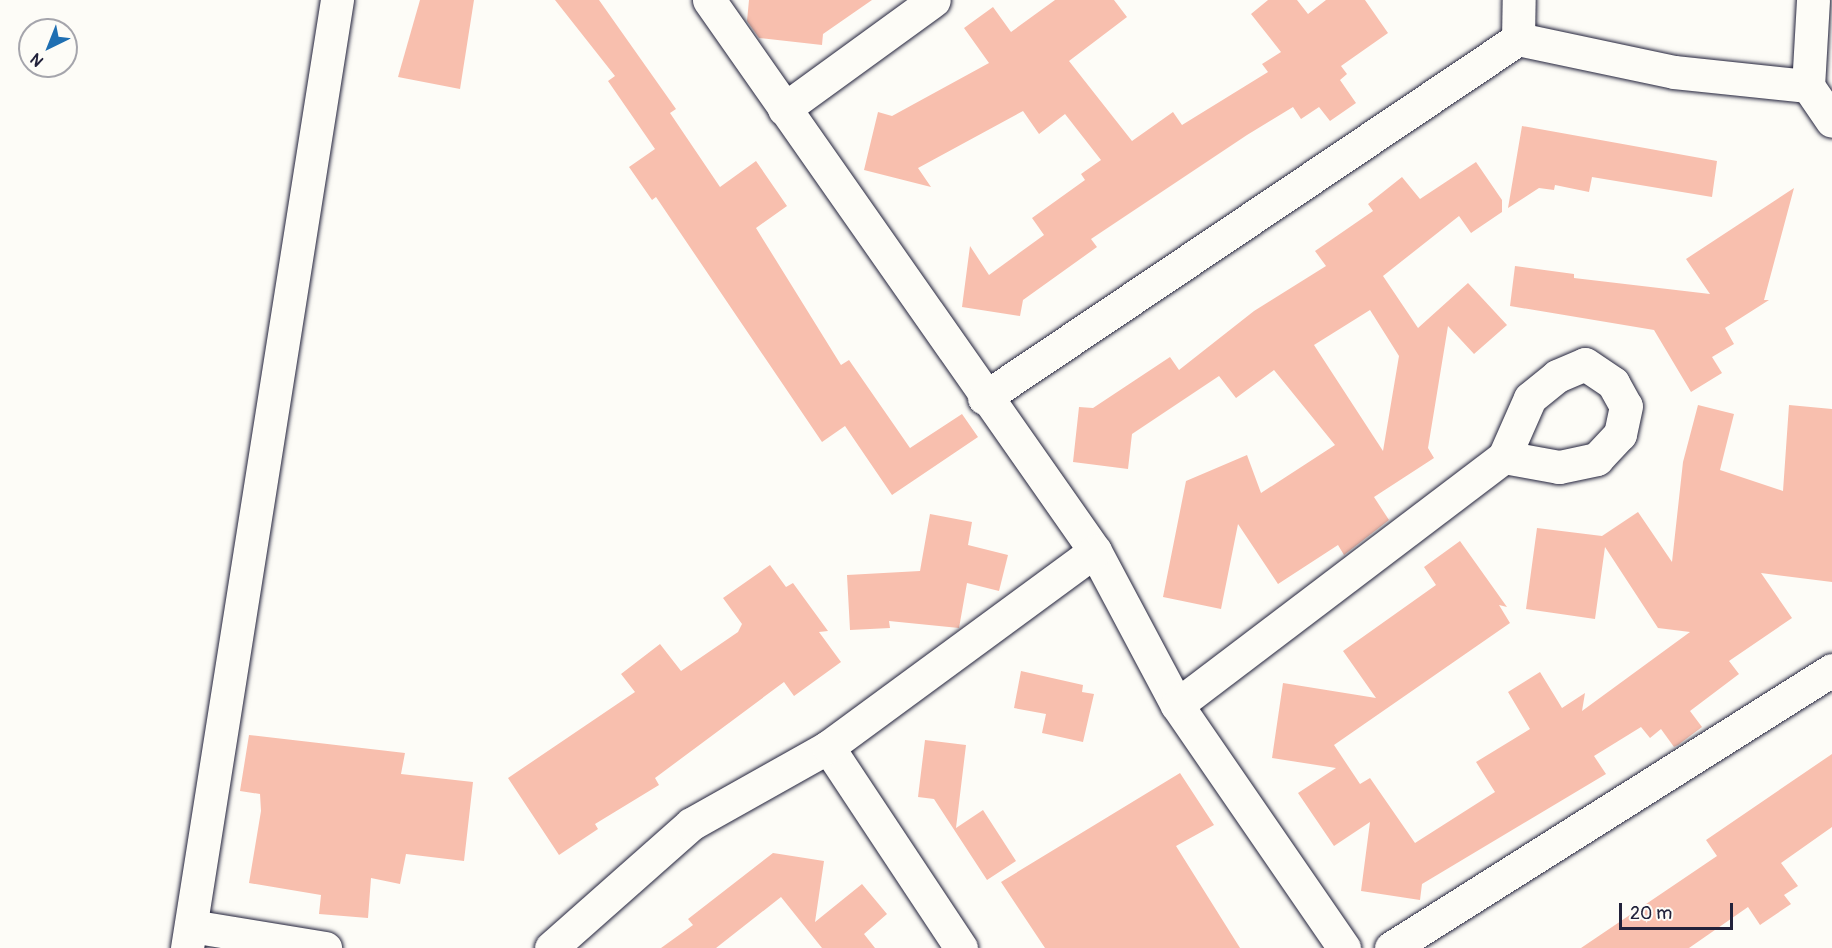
<!DOCTYPE html>
<html>
<head>
<meta charset="utf-8">
<style>
	body { margin:0 }
	#map { position:relative; width:1832px; height:948px; overflow:hidden; background:#fdfcf7; font-family:Pangolin,sans-serif }
	div>[style] { position:absolute }
	.building>* { inset:0; background:#f8bfae }
	.roads { filter:drop-shadow(0 0 2px #22223b) drop-shadow(0 0 2px #22223b) }
	.minor>* { height:33px; margin:-16.5px; padding:0 16.5px; transform-origin:16.5px; border-radius:16.5px; background:#fdfcf7 }
	span { translate:-50% -50%; white-space:nowrap; text-align:center; line-height:1.15; -webkit-text-stroke:4.5px #fdfcf7; paint-order:stroke }
	.north { position:absolute; left:18px; top:18px; width:60px; height:60px; box-sizing:border-box; background:#fdfcf7; border:2px solid #a5a5ac; border-radius:50%; rotate:223deg; font-size:16px; font-weight:700; line-height:24px; text-align:center; color:#22223b }
	.north::after { content:''; display:block; margin:auto; width:21px; height:27px; background:#1f6fb2; clip-path:polygon(50% 0,100% 100%,50% 72%,0 100%) }
	.scale { position:absolute; left:1619px; top:903px; width:114px; height:27px; box-sizing:border-box; border:3px solid #22223b; border-top:0; padding-left:8px; font-size:18px; line-height:21px; white-space:nowrap; color:#22223b; -webkit-text-stroke:4px #fdfcf7; paint-order:stroke }
</style>
</head>
<body>
<div id="map">
	<div class="building">
		<i style="clip-path:polygon(420px 0,474px 0,460px 89px,398px 77px)"></i>
		<i style="clip-path:polygon(555px 0,599px 0,676px 109px,670px 113px,720px 187px,756px 161px,787px 206px,756px 228px,841px 365px,849px 360px,910px 448px,962px 414px,978px 437px,892px 495px,845px 426px,822px 442px,656px 197px,652px 200px,629px 167px,655px 149px,608px 81px,615px 76px)"></i>
		<i style="clip-path:polygon(749px 0,872px 0,823px 34px,822px 45px,759px 38px,747px 21px)"></i>
		<i style="clip-path:polygon(1055px 0,1114px 0,1127px 17px,1069px 61px,1132px 141px,1173px 112px,1182px 125px,1268px 72px,1262px 64px,1281px 52px,1251px 14px,1268px 0,1297px 0,1308px 14px,1326px 0,1365px 0,1388px 33px,1341px 66px,1347px 74px,1340px 80px,1356px 103px,1330px 121px,1319px 107px,1301px 119px,1293px 107px,1247px 135px,1091px 239px,1097px 247px,1023px 300px,1020px 316px,962px 307px,970px 246px,989px 275px,1044px 235px,1032px 218px,1085px 180px,1081px 174px,1101px 160px,1065px 114px,1039px 134px,1023px 111px,918px 168px,931px 187px,864px 170px,878px 112px,892px 116px,989px 63px,964px 28px,993px 7px,1011px 32px)"></i>
		<i style="clip-path:polygon(1522px 126px,1717px 161px,1712px 197px,1592px 177px,1589px 192px,1555px 185px,1554px 190px,1539px 188px,1508px 208px)"></i>
		<i style="clip-path:polygon(evenodd,1476px 162px,1502px 200px,1502px 212px,1471px 233px,1459px 216px,1383px 276px,1418px 328px,1468px 283px,1507px 325px,1474px 354px,1448px 326px,1428px 448px,1434px 458px,1374px 497px,1389px 520px,1344px 555px,1338px 545px,1278px 584px,1238px 524px,1221px 609px,1163px 597px,1186px 481px,1247px 455px,1261px 493px,1335px 445px,1274px 370px,1236px 398px,1219px 376px,1132px 434px,1128px 469px,1073px 462px,1079px 407px,1093px 408px,1170px 357px,1179px 370px,1254px 311px,1326px 266px,1315px 251px,1373px 211px,1368px 204px,1402px 177px,1420px 199px,1476px 162px,1370px 310px,1399px 356px,1383px 451px,1314px 345px,1370px 310px)"></i>
		<i style="clip-path:polygon(1794px 188px,1764px 300px,1769px 300px,1725px 328px,1734px 344px,1712px 357px,1722px 373px,1691px 392px,1654px 330px,1510px 306px,1515px 266px,1574px 274px,1574px 278px,1710px 294px,1686px 259px)"></i>
		<i style="clip-path:polygon(1698px 405px,1734px 414px,1720px 470px,1783px 491px,1789px 405px,1832px 409px,1832px 582px,1761px 573px,1792px 618px,1729px 661px,1739px 674px,1690px 711px,1702px 727px,1678px 745px,1674px 747px,1661px 729px,1650px 738px,1641px 727px,1594px 756px,1606px 774px,1422px 884px,1420px 900px,1361px 891px,1370px 822px,1334px 846px,1298px 793px,1336px 768px,1272px 758px,1283px 683px,1376px 698px,1343px 651px,1436px 585px,1424px 567px,1460px 541px,1507px 607px,1499px 605px,1510px 623px,1334px 745px,1360px 784px,1370px 778px,1415px 843px,1495px 792px,1476px 762px,1530px 729px,1508px 692px,1540px 672px,1562px 708px,1585px 693px,1582px 711px,1690px 632px,1658px 628px,1605px 547px,1595px 619px,1526px 609px,1537px 528px,1602px 536px,1638px 512px,1672px 562px,1683px 462px)"></i>
		<i style="clip-path:polygon(930px 514px,972px 522px,968px 545px,1008px 555px,999px 591px,967px 583px,959px 628px,889px 621px,890px 628px,850px 630px,847px 575px,920px 571px)"></i>
		<i style="clip-path:polygon(770px 565px,786px 587px,793px 583px,828px 631px,819px 632px,841px 662px,794px 696px,784px 682px,655px 778px,659px 785px,595px 824px,598px 829px,559px 855px,508px 778px,635px 692px,621px 674px,660px 644px,681px 671px,738px 632px,742px 624px,723px 598px)"></i>
		<i style="clip-path:polygon(1021px 671px,1083px 685px,1082px 692px,1094px 694px,1083px 742px,1042px 733px,1046px 714px,1014px 708px)"></i>
		<i style="clip-path:polygon(249px 735px,405px 753px,401px 774px,473px 782px,464px 861px,406px 854px,400px 884px,371px 878px,368px 918px,319px 914px,321px 895px,249px 883px,261px 811px,260px 794px,240px 791px)"></i>
		<i style="clip-path:polygon(925px 740px,966px 745px,956px 828px,983px 810px,1016px 861px,987px 880px,934px 799px,918px 797px)"></i>
		<i style="clip-path:polygon(1832px 754px,1832px 827px,1781px 863px,1798px 886px,1784px 895px,1791px 904px,1760px 925px,1748px 907px,1689px 948px,1581px 948px,1717px 856px,1706px 840px)"></i>
		<i style="clip-path:polygon(1180px 773px,1214px 825px,1176px 846px,1240px 948px,1045px 948px,1001px 882px)"></i>
		<i style="clip-path:polygon(773px 853px,824px 861px,815px 922px,862px 884px,887px 914px,864px 934px,875px 948px,822px 948px,781px 897px,716px 948px,661px 948px,693px 925px,688px 919px)"></i>
	</div>
	<div class="roads">
		<div class="minor">
			<i style="left:709px;top:0;width:673px;rotate:54.99deg"></i>
			<i style="left:1095px;top:551px;width:174px;rotate:62deg"></i>
			<i style="left:1177px;top:705px;width:295px;rotate:55.5deg"></i>
			<i style="left:1813px;top:0;width:86px;rotate:93.3deg"></i>
			<i style="left:1808px;top:86px;width:42px;rotate:55.6deg"></i>
			<i style="left:1518px;top:39px;width:39px;rotate:-89deg"></i>
			<i style="left:784px;top:109px;width:185px;rotate:-36deg"></i>
			<i style="left:984px;top:398px;width:643px;rotate:-33.91deg"></i>
			<i style="left:1518px;top:39px;width:159px;rotate:11.9deg"></i>
			<i style="left:1674px;top:72px;width:135px;rotate:6deg"></i>
			<i style="left:1177px;top:705px;width:410px;rotate:-37.2deg"></i>
			<i style="left:1504px;top:457px;width:64px;rotate:-66.2deg"></i>
			<i style="left:1530px;top:398px;width:35px;rotate:-39deg"></i>
			<i style="left:1557px;top:376px;width:30px;rotate:-23deg"></i>
			<i style="left:1585px;top:364px;width:34px;rotate:34deg"></i>
			<i style="left:1613px;top:383px;width:26px;rotate:61deg"></i>
			<i style="left:1626px;top:406px;width:29px;rotate:102deg"></i>
			<i style="left:1620px;top:434px;width:34px;rotate:133deg"></i>
			<i style="left:1597px;top:459px;width:39px;rotate:168deg"></i>
			<i style="left:1559px;top:467px;width:56px;rotate:-169.7deg"></i>
			<i style="left:828px;top:747px;width:241px;rotate:56.5deg"></i>
			<i style="left:191px;top:926px;width:136px;rotate:9.3deg"></i>
			<i style="left:187px;top:948px;width:960px;rotate:-81.01deg"></i>
			<i style="left:551px;top:948px;width:187px;rotate:-41.5deg"></i>
			<i style="left:691px;top:824px;width:157px;rotate:-29.3deg"></i>
			<i style="left:828px;top:747px;width:331px;rotate:-36.3deg"></i>
			<i style="left:1391px;top:948px;width:521px;rotate:-32.23deg"></i>
		</div>
	</div>
	<div class="north">N</div>
	<div class="scale">20 m</div>
</div>
</body>
</html>
